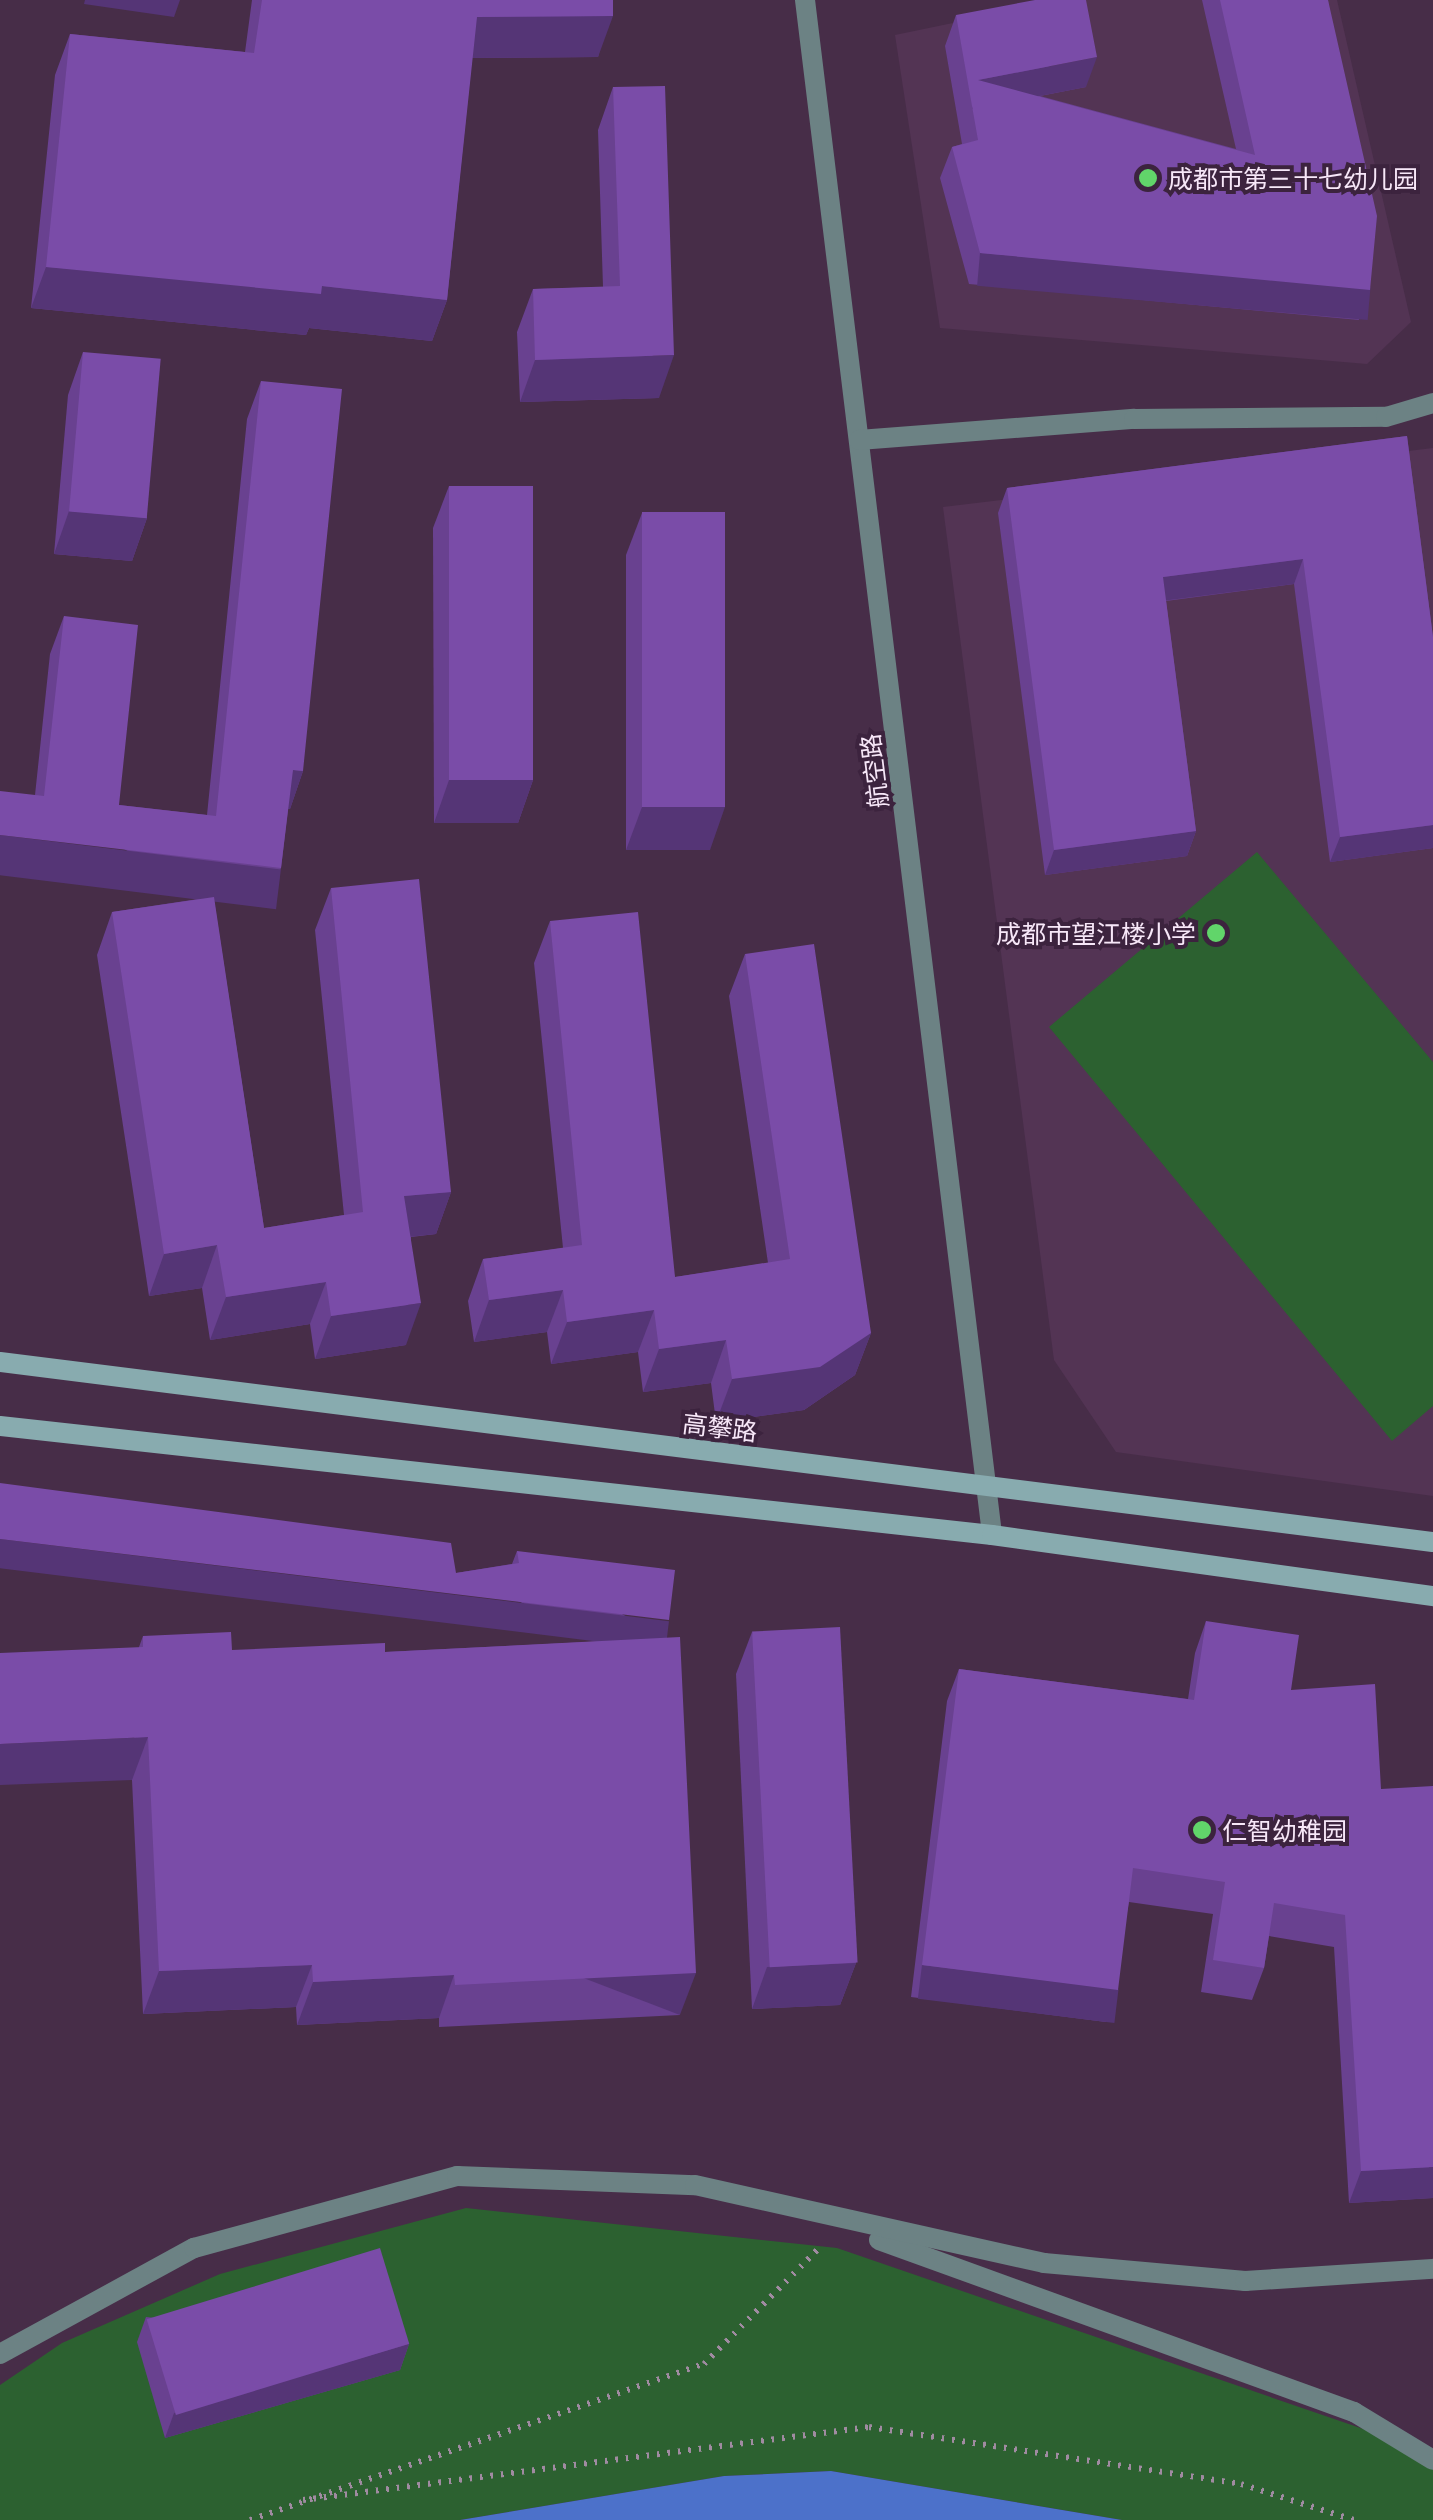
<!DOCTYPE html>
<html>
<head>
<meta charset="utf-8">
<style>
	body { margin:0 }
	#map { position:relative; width:1433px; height:2520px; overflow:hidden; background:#472d48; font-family:Commissioner,"Noto Sans SC",sans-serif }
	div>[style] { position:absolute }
	.built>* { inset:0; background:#533454 }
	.green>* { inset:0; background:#2c6130 }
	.water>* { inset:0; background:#4c71ca }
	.path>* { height:6px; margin-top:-3px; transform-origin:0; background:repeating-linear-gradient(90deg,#a08ba1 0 2.5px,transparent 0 10.5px) }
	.street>* { height:20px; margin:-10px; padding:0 10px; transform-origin:10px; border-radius:10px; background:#6c8284 }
	.secondary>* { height:20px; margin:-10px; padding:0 10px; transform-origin:10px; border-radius:10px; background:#88abaf }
	.wall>* { inset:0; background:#694190 }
	.shaded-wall>* { inset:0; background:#553576; transform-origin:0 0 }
	.building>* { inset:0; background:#7a4ca8; transform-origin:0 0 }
	.dots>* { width:28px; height:28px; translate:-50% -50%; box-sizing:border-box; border:5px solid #3c233e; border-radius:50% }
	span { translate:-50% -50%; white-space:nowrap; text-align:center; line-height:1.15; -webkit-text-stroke:8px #3c233e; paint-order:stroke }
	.poi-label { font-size:25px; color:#f7e7f8 }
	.left { translate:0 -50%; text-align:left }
	.right { translate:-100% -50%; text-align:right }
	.street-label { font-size:25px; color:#f7e7f8 }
</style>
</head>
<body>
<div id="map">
	<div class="built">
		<i style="clip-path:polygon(1064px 0,1337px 0,1411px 322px,1367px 364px,940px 328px,895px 35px)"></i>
		<i style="clip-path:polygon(1433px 448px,1433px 1496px,1116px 1452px,1054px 1360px,943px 507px)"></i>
	</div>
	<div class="green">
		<i style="clip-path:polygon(1257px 852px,1433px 1062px,1433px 1406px,1392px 1441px,1049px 1027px)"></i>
		<i style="clip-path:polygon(466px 2208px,837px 2248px,1375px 2433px,1433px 2463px,1433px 2520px,1122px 2520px,831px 2471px,724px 2476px,460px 2520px,0 2520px,0 2385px,62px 2343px,220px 2274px)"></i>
	</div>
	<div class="water">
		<i style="clip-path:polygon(831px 2471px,1122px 2520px,460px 2520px,724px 2476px)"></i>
	</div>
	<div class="path">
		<i style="left:303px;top:2500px;width:571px;rotate:-7.35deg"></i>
		<i style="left:869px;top:2427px;width:376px;rotate:8.7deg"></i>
		<i style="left:1241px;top:2484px;width:119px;rotate:17.7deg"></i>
		<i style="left:250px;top:2520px;width:480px;rotate:-19deg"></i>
		<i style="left:704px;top:2364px;width:166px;rotate:-45.2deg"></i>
	</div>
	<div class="street">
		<i style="left:805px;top:0;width:1546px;rotate:83.05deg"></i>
		<i style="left:859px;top:440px;width:276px;rotate:-4.4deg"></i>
		<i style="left:1134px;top:419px;width:252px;rotate:-0.5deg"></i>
		<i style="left:1386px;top:417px;width:49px;rotate:-16.6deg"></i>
		<i style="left:879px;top:2240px;width:505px;rotate:19.91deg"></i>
		<i style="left:1354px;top:2412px;width:92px;rotate:31.3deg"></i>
		<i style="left:0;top:2354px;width:221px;rotate:-28.7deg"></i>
		<i style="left:194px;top:2248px;width:273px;rotate:-15.3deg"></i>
		<i style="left:457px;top:2176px;width:238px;rotate:2.2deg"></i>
		<i style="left:695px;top:2185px;width:358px;rotate:12.6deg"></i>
		<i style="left:1044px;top:2263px;width:202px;rotate:5.1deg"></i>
		<i style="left:1245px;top:2281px;width:188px;rotate:-3.7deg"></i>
	</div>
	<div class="secondary">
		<i style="left:0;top:1362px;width:1444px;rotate:7.16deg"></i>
		<i style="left:0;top:1426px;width:998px;rotate:6.27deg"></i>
		<i style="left:992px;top:1535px;width:445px;rotate:7.9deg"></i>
	</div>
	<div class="wall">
		<i style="clip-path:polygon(252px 0,613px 0,598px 57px,472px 58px,447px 300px,432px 341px,309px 328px,306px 335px,31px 308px,55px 75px,70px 34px,245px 52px)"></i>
		<i style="clip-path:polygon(1202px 0,1328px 0,1359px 320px,969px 284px,940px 178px,952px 147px,962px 144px,945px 46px,956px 15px,1086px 87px,1040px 96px,1236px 149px)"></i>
		<i style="clip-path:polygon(613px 87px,659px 398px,520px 402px,517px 332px,533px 289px,603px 287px,598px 130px)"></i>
		<i style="clip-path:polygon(83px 352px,147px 518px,132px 561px,54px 554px,68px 395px)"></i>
		<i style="clip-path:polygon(261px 381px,303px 771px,290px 809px,288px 809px,281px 868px,267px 906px,214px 900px,264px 1228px,344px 1215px,315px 930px,331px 888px,451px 1192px,436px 1234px,411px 1237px,406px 1345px,315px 1359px,310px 1324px,210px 1340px,202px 1288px,149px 1296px,97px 955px,112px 912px,205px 898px,35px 795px,50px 654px,64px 616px,119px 805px,207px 815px,247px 419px)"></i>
		<i style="clip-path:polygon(1407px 436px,1433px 637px,1433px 848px,1330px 862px,1294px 584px,1166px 601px,1196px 831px,1187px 856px,1045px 875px,998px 513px,1007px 488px)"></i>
		<i style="clip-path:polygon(449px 486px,533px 780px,518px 823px,434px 823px,433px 528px)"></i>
		<i style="clip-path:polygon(642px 513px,710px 850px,626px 850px,626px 555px)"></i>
		<i style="clip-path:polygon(550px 921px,675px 1277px,768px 1263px,729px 996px,745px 954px,871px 1333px,855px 1375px,804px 1410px,716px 1422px,711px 1383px,643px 1392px,638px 1352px,551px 1364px,547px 1332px,474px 1342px,468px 1301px,483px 1259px,563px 1248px,534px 963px)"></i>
		<i style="clip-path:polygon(517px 1551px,662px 1638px,680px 2015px,439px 2027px,439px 2018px,297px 2025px,296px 2007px,143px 2014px,132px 1780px,139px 1647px,143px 1636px,232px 1650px,385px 1652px,606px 1641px,456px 1573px,512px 1564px)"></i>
		<i style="clip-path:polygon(1206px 1621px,1291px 1690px,1381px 1789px,1433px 2198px,1349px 2203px,1334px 1947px,1269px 1936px,1264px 1968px,1252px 2000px,1201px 1992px,1213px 1914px,1129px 1902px,1106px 2022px,911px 1997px,947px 1701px,959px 1669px,1188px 1699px,1195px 1653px)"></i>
		<i style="clip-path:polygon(752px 1632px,856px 1963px,840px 2005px,752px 2009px,736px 1674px)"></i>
		<i style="clip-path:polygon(146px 2317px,409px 2344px,400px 2370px,165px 2438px,137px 2342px)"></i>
	</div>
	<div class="shaded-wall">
		<i style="clip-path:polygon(85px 0,180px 0,174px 17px,84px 4px)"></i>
		<i style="clip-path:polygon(613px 16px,598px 57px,462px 58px,477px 17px)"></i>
		<i style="clip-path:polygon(1097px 57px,1086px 87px,972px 109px,978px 80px)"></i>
		<i style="left:980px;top:253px;width:392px;height:33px;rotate:5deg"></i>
		<i style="clip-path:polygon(46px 267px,322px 286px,447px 300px,432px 341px,309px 328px,306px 335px,31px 308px)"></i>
		<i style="clip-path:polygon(674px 355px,659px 398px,520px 402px,535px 360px)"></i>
		<i style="clip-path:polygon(69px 511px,147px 518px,132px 561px,54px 554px)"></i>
		<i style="clip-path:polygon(1303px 559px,1294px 584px,1154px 602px,1163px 577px)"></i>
		<i style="clip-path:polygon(293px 770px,303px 771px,290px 809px,279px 808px)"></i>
		<i style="clip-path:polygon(449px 780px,533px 780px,518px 823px,434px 823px)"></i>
		<i style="clip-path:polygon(642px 807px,725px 807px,710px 850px,626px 850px)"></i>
		<i style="clip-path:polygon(1433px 825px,1433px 848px,1330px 862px,1340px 837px)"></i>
		<i style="clip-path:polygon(1196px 831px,1187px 856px,1045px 875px,1054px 850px)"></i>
		<i style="left:0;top:835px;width:283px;height:40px;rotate:7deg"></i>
		<i style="clip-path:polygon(451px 1192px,436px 1234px,389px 1239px,404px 1196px)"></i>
		<i style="clip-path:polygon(217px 1245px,202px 1288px,149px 1296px,164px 1254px)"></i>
		<i style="clip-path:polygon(326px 1282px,310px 1324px,210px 1340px,226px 1297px)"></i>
		<i style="clip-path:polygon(563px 1290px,547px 1332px,474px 1342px,489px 1300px)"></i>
		<i style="clip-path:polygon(421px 1303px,406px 1345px,315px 1359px,331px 1316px)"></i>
		<i style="clip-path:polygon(654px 1310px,638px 1352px,551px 1364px,567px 1322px)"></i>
		<i style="clip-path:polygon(871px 1333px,855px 1375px,804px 1410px,716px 1422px,732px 1379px)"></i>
		<i style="clip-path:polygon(726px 1340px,711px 1383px,643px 1392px,659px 1349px)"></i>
		<i style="left:0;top:1539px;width:674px;height:29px;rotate:7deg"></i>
		<i style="clip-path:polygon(148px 1737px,132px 1780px,0 1785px,0 1744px)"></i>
		<i style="clip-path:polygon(856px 1963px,840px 2005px,752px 2009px,767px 1967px)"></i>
		<i style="clip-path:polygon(312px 1965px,296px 2007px,143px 2014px,159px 1971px)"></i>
		<i style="left:922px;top:1965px;width:198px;height:34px;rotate:7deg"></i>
		<i style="left:696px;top:1973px;width:45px;height:241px;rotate:111deg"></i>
		<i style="clip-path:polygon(454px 1975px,439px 2018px,297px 2025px,313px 1982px)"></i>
		<i style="clip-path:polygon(1433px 2167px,1433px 2198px,1349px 2203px,1361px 2171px)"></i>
		<i style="clip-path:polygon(409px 2344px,400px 2370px,165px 2438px,174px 2413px)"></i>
	</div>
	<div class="building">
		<i style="clip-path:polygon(262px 0,613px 0,613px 16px,477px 17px,447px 300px,322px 286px,321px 294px,46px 267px,70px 34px,254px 53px)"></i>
		<i style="clip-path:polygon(1035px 0,1086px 0,1097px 57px,978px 80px,1255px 155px,1220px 0,1328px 0,1377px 216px,1370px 290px,980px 253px,952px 147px,978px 140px,956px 15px)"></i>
		<i style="clip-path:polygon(665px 86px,674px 355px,535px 360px,533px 289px,620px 286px,613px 87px)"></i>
		<i style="left:83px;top:352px;width:78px;height:160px;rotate:5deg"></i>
		<i style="clip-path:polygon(261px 381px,342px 389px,303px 771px,293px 770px,281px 868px,0 835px,0 791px,44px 796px,64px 616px,138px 625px,119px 805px,216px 816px)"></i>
		<i style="clip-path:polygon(1407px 436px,1433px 637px,1433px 825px,1340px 837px,1303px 559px,1163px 577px,1196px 831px,1054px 850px,1007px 488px)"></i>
		<i style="left:449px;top:486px;width:84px;height:294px"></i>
		<i style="left:725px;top:512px;width:295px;height:83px;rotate:90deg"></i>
		<i style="clip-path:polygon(419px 879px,451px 1192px,404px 1196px,421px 1303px,331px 1316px,326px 1282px,226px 1297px,217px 1245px,164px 1254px,112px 912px,214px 897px,264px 1228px,363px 1212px,331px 888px)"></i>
		<i style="clip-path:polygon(638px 912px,675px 1277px,790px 1259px,745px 954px,814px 944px,871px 1333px,820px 1367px,732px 1379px,726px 1340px,659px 1349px,654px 1310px,567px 1322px,563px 1290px,489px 1300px,483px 1259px,582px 1245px,550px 921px)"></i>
		<i style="clip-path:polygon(0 1483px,451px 1543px,456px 1573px,519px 1563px,517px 1551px,675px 1570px,669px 1620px,0 1539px)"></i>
		<i style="clip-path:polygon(1206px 1621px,1299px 1635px,1291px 1690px,1375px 1684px,1381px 1789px,1433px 1786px,1433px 2167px,1361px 2171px,1345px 1915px,1274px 1903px,1264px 1968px,1213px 1960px,1225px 1882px,1133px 1868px,1118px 1990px,922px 1965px,959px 1669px,1194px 1700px)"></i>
		<i style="left:840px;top:1627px;width:336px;height:88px;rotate:87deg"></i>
		<i style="clip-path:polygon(231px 1632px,232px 1650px,385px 1643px,385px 1652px,680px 1637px,696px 1973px,455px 1985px,454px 1975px,313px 1982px,312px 1965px,159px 1971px,148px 1737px,0 1744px,0 1653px,143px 1647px,143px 1636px)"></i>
		<i style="left:380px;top:2248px;width:100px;height:244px;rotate:73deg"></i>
	</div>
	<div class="dots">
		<i style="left:1148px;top:178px;background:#61d56a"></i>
		<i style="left:1216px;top:933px;background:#61d56a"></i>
		<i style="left:1202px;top:1830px;background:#61d56a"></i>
	</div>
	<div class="poi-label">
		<span class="left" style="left:1168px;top:178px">成都市第三十七幼儿园</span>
		<span class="right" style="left:1196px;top:933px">成都市望江楼小学</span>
		<span class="left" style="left:1222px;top:1830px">仁智幼稚园</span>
	</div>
	<div class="street-label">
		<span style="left:874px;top:771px;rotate:-97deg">航空路</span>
		<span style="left:720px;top:1427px;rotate:7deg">高攀路</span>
	</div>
</div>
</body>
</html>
